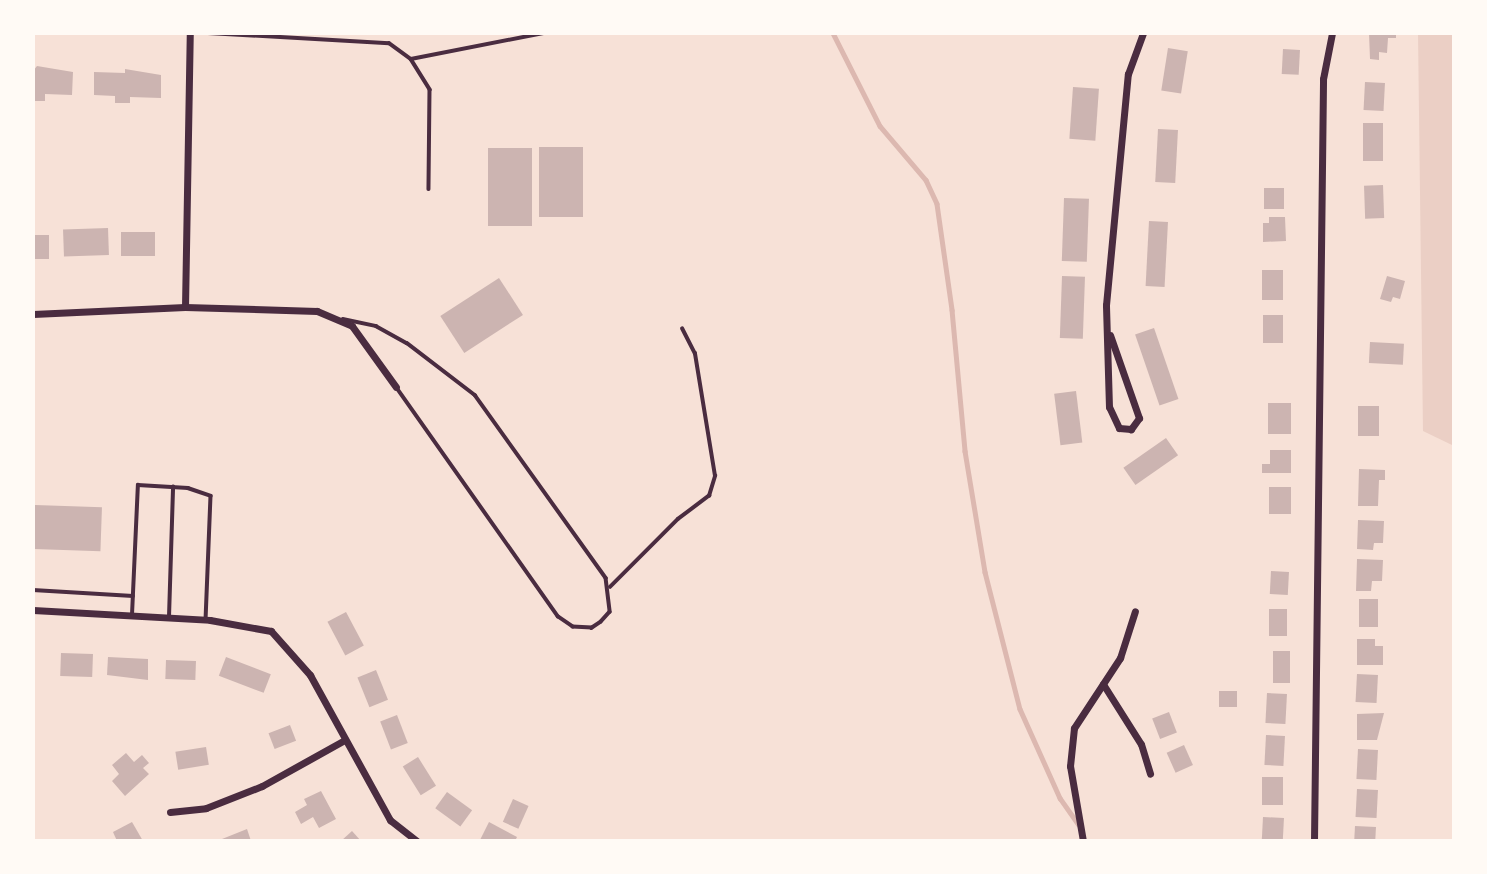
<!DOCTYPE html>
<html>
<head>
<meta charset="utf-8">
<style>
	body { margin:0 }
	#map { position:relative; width:1487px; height:874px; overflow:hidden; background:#f7e1d7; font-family:Overpass,sans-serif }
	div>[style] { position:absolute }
	.green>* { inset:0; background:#ebcfc5 }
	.stream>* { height:4.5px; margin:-2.25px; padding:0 2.25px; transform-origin:2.25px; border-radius:2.25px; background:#dcb8b0 }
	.building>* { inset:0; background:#ccb4b1; transform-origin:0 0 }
	.service>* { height:3.5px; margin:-1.75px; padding:0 1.75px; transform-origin:1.75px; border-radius:1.75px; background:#4a2c40 }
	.minor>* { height:7px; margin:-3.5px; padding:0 3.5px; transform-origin:3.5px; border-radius:3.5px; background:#4a2c40 }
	span { translate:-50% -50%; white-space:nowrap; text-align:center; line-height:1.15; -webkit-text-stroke:5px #fffaf5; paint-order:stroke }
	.frame { position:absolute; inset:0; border:35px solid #fffaf5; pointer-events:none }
</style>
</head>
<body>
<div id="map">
	<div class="green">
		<i style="clip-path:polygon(1418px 33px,1454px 33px,1454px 446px,1423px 431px)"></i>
	</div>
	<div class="stream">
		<i style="left:833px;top:33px;width:104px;rotate:63.2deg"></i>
		<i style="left:880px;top:126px;width:71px;rotate:49.6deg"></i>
		<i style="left:926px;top:180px;width:26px;rotate:65deg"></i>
		<i style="left:937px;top:204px;width:107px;rotate:81.9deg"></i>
		<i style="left:952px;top:310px;width:142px;rotate:84.7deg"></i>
		<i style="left:965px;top:451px;width:123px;rotate:80.6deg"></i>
		<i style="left:985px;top:572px;width:141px;rotate:75.7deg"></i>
		<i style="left:1020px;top:709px;width:98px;rotate:65.8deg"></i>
		<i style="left:1060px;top:798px;width:32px;rotate:55deg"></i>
	</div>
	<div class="building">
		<i style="clip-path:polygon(1369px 33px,1396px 33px,1396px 38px,1388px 38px,1387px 53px,1379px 52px,1379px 60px,1370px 59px)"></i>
		<i style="left:1168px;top:48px;width:20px;height:43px;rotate:9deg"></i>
		<i style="left:1283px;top:49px;width:17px;height:25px;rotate:3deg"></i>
		<i style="clip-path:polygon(37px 66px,73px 72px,72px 95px,45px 94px,45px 101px,33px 101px,33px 71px)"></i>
		<i style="clip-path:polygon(125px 69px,161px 75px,161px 98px,130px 97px,130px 103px,115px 103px,115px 96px,94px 95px,94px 72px,125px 73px)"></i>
		<i style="left:1365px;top:82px;width:20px;height:28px;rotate:3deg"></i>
		<i style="left:1073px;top:87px;width:26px;height:52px;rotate:4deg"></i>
		<i style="left:1363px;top:123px;width:20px;height:38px"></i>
		<i style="left:1158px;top:129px;width:20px;height:53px;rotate:3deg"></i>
		<i style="left:539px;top:147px;width:44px;height:70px"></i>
		<i style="left:488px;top:148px;width:44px;height:78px"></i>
		<i style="left:1383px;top:185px;width:33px;height:19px;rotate:88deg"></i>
		<i style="left:1264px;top:188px;width:20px;height:21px"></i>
		<i style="left:1064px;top:198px;width:25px;height:63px;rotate:2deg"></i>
		<i style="clip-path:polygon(1269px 217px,1285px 217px,1286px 241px,1263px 242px,1263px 223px,1269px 223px)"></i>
		<i style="left:1149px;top:221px;width:19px;height:65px;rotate:3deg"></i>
		<i style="left:108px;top:228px;width:27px;height:45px;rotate:88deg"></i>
		<i style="left:155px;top:232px;width:24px;height:34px;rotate:90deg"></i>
		<i style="left:33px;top:235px;width:16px;height:24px"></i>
		<i style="left:1262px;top:270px;width:21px;height:30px"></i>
		<i style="left:1062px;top:276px;width:23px;height:62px;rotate:2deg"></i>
		<i style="clip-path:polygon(1387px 276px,1405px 281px,1400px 299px,1393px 297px,1391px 302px,1380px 299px)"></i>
		<i style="left:499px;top:278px;width:44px;height:70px;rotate:57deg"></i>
		<i style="left:1263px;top:315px;width:20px;height:28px"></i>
		<i style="left:1154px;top:328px;width:75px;height:20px;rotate:71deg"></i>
		<i style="left:1370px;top:342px;width:34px;height:21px;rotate:3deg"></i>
		<i style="left:1076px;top:391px;width:52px;height:22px;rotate:83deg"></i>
		<i style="left:1268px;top:403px;width:23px;height:31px"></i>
		<i style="left:1379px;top:406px;width:30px;height:21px;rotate:90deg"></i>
		<i style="left:1166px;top:438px;width:21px;height:52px;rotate:55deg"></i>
		<i style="clip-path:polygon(1270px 450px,1291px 450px,1291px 473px,1262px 473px,1262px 464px,1270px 464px)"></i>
		<i style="clip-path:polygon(1359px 469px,1385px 470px,1385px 480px,1379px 480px,1378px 506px,1358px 506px)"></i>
		<i style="left:1269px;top:487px;width:22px;height:27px"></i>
		<i style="left:35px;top:505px;width:67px;height:44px;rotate:2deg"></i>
		<i style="clip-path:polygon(1358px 520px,1384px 521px,1383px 543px,1374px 543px,1373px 550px,1357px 549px)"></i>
		<i style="clip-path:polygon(1357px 559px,1383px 560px,1382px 581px,1372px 581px,1371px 591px,1356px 591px)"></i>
		<i style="left:1271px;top:571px;width:18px;height:23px;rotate:3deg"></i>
		<i style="left:1359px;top:599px;width:19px;height:28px"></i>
		<i style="left:1269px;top:609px;width:18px;height:27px"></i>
		<i style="left:346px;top:612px;width:38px;height:21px;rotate:62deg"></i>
		<i style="clip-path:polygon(1357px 639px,1375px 639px,1375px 646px,1383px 646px,1383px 665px,1357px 665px)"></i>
		<i style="left:1273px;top:651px;width:17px;height:32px"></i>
		<i style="left:61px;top:653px;width:32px;height:23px;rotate:2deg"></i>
		<i style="clip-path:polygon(108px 657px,148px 659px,148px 680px,107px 675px)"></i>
		<i style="left:226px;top:657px;width:48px;height:20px;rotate:21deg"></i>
		<i style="left:166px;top:660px;width:30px;height:19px;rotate:2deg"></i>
		<i style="left:376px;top:670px;width:32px;height:20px;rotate:68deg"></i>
		<i style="left:1357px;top:674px;width:21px;height:28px;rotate:3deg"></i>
		<i style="left:1219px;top:691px;width:18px;height:16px"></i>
		<i style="left:1267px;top:693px;width:20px;height:30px;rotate:3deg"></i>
		<i style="left:1169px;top:712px;width:22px;height:18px;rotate:69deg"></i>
		<i style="clip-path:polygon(1384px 713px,1377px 740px,1357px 740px,1357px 714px)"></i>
		<i style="left:397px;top:715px;width:30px;height:18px;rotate:69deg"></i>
		<i style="left:290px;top:725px;width:17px;height:23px;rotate:69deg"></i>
		<i style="left:1266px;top:735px;width:19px;height:30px;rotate:3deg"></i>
		<i style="left:1184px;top:745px;width:22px;height:19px;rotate:66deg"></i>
		<i style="left:206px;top:747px;width:18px;height:31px;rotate:81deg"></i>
		<i style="left:1358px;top:749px;width:20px;height:30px;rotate:3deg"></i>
		<i style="clip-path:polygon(126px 753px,134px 762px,142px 755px,149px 763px,143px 768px,149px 774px,125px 796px,112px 781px,119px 774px,112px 765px)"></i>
		<i style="left:418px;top:757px;width:34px;height:18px;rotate:58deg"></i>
		<i style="left:1262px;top:777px;width:21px;height:28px"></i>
		<i style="left:1357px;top:789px;width:21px;height:28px;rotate:3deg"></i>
		<i style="clip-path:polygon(321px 791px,336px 819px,319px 828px,313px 817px,301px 824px,295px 812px,307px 805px,304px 799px)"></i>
		<i style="left:447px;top:792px;width:31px;height:20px;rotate:36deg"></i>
		<i style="left:513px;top:799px;width:17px;height:25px;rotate:24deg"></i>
		<i style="left:1263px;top:817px;width:21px;height:24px;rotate:3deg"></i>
		<i style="clip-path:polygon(132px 822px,143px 841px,117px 841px,113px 832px)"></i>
		<i style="clip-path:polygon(489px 822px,517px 837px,515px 841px,480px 840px)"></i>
		<i style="left:1355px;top:826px;width:21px;height:15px;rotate:3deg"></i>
		<i style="clip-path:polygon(247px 829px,251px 841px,217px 841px)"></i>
		<i style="clip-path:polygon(352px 831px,361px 841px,341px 841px)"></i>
	</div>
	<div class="service">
		<i style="left:208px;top:33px;width:181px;rotate:3.2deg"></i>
		<i style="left:389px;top:43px;width:27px;rotate:36deg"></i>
		<i style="left:411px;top:59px;width:36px;rotate:58deg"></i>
		<i style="left:430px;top:90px;width:99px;rotate:90.6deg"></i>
		<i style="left:411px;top:59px;width:136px;rotate:-11.1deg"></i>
		<i style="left:343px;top:319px;width:34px;rotate:12deg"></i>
		<i style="left:376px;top:326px;width:35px;rotate:29deg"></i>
		<i style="left:407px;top:343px;width:86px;rotate:37.4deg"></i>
		<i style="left:475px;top:395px;width:225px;rotate:54.4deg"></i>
		<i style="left:606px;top:578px;width:34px;rotate:83deg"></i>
		<i style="left:610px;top:612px;width:13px;rotate:132deg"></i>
		<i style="left:601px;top:622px;width:11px;rotate:146deg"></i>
		<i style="left:592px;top:628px;width:19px;rotate:-177deg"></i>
		<i style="left:573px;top:627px;width:18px;rotate:-146deg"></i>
		<i style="left:558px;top:617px;width:281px;rotate:-125.2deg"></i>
		<i style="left:610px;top:587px;width:96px;rotate:-45deg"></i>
		<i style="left:678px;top:519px;width:39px;rotate:-37deg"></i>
		<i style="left:709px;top:496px;width:21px;rotate:-73deg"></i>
		<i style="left:715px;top:476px;width:124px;rotate:-99.3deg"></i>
		<i style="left:695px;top:354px;width:28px;rotate:-117deg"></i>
		<i style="left:33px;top:590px;width:100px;rotate:3.4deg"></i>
		<i style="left:132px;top:615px;width:130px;rotate:-87.4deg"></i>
		<i style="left:138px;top:485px;width:50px;rotate:3.4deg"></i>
		<i style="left:188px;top:488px;width:24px;rotate:19deg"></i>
		<i style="left:211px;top:496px;width:123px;rotate:92.3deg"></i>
		<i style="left:169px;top:617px;width:130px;rotate:-88.2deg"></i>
	</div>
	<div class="minor">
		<i style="left:185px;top:307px;width:274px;rotate:-89deg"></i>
		<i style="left:33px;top:314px;width:152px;rotate:-2.6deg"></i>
		<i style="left:185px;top:307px;width:132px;rotate:1.7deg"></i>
		<i style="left:317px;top:311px;width:38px;rotate:23deg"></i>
		<i style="left:352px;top:326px;width:75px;rotate:54.2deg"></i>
		<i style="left:1110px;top:335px;width:88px;rotate:70.7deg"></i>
		<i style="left:1139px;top:418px;width:14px;rotate:126deg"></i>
		<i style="left:1131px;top:429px;width:12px;rotate:-175deg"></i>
		<i style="left:1119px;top:428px;width:23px;rotate:-115deg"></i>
		<i style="left:1109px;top:407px;width:102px;rotate:-91.7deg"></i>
		<i style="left:1106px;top:305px;width:232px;rotate:-84.6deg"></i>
		<i style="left:1128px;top:74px;width:44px;rotate:-69.9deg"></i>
		<i style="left:33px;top:610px;width:177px;rotate:3.2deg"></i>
		<i style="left:210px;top:620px;width:62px;rotate:10.2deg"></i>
		<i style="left:271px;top:631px;width:59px;rotate:48.4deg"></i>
		<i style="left:310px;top:675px;width:166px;rotate:61.1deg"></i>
		<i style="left:390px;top:820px;width:34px;rotate:38deg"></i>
		<i style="left:1103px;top:684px;width:71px;rotate:57.7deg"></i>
		<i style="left:1141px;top:744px;width:31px;rotate:73deg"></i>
		<i style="left:170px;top:812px;width:36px;rotate:-6deg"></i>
		<i style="left:206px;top:808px;width:60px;rotate:-21.4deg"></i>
		<i style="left:262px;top:786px;width:93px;rotate:-29.1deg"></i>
		<i style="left:1083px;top:841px;width:76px;rotate:-99.8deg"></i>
		<i style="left:1070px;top:766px;width:38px;rotate:-84deg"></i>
		<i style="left:1074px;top:728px;width:84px;rotate:-56.7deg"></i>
		<i style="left:1120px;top:658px;width:49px;rotate:-72.3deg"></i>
		<i style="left:1314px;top:841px;width:762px;rotate:-89.32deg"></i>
		<i style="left:1323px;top:79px;width:47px;rotate:-78.9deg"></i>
	</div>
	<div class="frame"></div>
</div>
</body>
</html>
